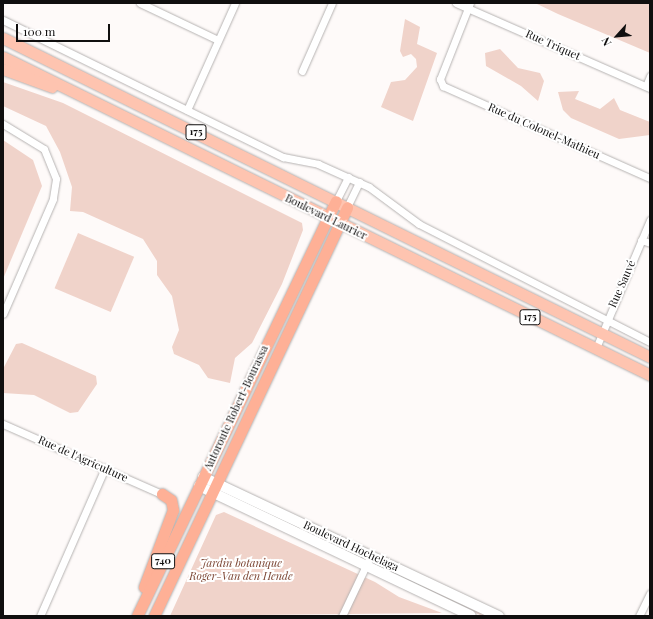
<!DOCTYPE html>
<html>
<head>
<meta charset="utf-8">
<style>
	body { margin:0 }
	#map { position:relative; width:653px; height:619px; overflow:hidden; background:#fefaf9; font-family:"Playfair Display",serif }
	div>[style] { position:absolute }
	.green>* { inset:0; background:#f0d3ca; transform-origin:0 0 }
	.roads { filter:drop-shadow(0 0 1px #b6b3b2) drop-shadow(0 0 1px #b6b3b2) }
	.minor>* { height:7px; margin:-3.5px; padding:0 3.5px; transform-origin:3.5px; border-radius:3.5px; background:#fff }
	.secondary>* { height:10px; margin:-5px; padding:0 5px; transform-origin:5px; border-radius:5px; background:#fff }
	.primary>* { height:11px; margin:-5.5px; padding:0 5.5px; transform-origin:5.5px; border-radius:5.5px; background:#fec4b0 }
	.trunk>* { height:11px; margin:-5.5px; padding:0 5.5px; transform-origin:5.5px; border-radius:5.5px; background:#feb096 }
	span { translate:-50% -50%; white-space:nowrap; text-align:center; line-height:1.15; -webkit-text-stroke:4px #fff; paint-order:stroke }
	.shield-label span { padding:1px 3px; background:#fff; border:1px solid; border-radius:3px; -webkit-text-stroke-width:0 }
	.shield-label { font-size:10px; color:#100f0f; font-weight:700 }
	.street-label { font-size:11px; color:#100f0f }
	.park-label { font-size:11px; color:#7c4634; font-style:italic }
	.frame { position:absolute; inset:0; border:4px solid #100f0f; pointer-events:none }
	.north { position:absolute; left:597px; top:16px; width:40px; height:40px; -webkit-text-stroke:3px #fff; paint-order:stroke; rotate:243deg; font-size:11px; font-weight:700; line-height:16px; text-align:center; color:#100f0f }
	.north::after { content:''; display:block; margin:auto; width:14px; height:18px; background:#100f0f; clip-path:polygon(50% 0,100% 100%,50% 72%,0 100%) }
	.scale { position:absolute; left:16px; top:24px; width:94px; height:18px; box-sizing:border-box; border:2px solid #100f0f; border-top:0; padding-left:5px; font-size:12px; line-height:14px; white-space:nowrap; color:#100f0f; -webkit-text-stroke:3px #fff; paint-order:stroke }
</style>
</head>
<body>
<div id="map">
	<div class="green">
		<i style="clip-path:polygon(535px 3px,650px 3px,650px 53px,558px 14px)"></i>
		<i style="clip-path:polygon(405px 19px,420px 27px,417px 44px,437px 53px,413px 121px,381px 107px,391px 82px,405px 80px,417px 67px,416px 59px,411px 54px,403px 57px,400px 51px)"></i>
		<i style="clip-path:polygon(500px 49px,518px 68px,540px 73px,544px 81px,538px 101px,521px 86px,486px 66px,485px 53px)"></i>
		<i style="clip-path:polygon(3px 82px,63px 103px,302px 223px,303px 230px,282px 284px,252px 343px,235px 358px,230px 383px,208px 378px,199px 365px,174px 354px,172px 347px,179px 330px,172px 296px,157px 275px,157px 261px,143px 239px,83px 212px,70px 211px,72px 187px,60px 152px,46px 126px,3px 106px)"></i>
		<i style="clip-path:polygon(579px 91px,575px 99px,600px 109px,614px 98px,620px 110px,650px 122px,650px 135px,619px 139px,571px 118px,563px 110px,558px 92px)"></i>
		<i style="clip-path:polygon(3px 140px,33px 160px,42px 186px,3px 279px)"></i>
		<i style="left:78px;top:233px;width:61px;height:60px;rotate:23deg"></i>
		<i style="clip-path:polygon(22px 343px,96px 376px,97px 384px,78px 412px,70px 413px,34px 395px,3px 393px,3px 369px,16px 344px)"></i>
		<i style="clip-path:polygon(224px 512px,375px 582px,399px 597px,442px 613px,170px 616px,216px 515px)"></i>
		<i style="clip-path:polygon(423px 583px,493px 616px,482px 616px,422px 587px)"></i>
	</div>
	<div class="roads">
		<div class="minor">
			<i style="left:140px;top:3px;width:86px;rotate:25.4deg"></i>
			<i style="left:456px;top:3px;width:212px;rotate:23.7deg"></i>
			<i style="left:470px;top:3px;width:82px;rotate:111.5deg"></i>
			<i style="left:440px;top:79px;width:8px;rotate:67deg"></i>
			<i style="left:443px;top:86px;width:227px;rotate:24deg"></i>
			<i style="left:3px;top:20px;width:312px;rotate:26.1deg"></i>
			<i style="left:283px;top:157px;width:36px;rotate:11deg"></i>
			<i style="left:318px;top:164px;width:56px;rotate:24.3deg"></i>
			<i style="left:369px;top:187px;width:62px;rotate:36.5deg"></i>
			<i style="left:419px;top:224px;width:259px;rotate:27.1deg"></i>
			<i style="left:302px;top:71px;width:74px;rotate:-66.2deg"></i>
			<i style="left:646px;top:86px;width:11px;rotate:-68deg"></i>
			<i style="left:187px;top:110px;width:117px;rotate:-65.8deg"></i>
			<i style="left:3px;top:124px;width:48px;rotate:31.4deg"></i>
			<i style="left:44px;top:149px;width:32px;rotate:68deg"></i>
			<i style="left:56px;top:179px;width:20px;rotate:99deg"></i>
			<i style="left:53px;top:199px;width:125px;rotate:113.5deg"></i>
			<i style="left:336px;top:201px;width:27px;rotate:-63deg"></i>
			<i style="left:347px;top:207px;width:28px;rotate:-64deg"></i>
			<i style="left:641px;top:240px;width:9px;rotate:18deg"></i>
			<i style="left:596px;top:348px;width:139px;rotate:-67.1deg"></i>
			<i style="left:3px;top:424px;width:174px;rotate:23.8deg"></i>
			<i style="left:40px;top:616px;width:162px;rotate:-66.3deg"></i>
			<i style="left:342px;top:616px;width:68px;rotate:-64.6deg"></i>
			<i style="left:639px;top:616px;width:25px;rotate:-64deg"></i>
		</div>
		<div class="secondary">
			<i style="left:203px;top:477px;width:327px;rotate:25.2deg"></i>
			<i style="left:199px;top:486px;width:301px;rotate:25.5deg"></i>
		</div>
		<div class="primary">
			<i style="left:3px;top:38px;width:721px;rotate:26.25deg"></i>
			<i style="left:3px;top:57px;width:721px;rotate:26.17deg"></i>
			<i style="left:3px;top:69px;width:52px;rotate:20.2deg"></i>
		</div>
		<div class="trunk">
			<i style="left:144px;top:587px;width:82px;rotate:-69.4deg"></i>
			<i style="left:173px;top:510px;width:10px;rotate:-101deg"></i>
			<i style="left:171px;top:500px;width:11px;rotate:-146deg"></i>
			<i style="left:137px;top:616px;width:460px;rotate:-64.4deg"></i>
			<i style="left:154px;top:616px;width:452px;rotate:-64.7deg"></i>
		</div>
	</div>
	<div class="shield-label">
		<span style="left:196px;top:132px">175</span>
		<span style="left:530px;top:317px">175</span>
		<span style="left:163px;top:561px">740</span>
	</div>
	<div class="street-label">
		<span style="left:553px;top:45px;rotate:24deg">Rue Triquet</span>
		<span style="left:544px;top:131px;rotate:24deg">Rue du Colonel-Mathieu</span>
		<span style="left:326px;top:217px;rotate:26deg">Boulevard Laurier</span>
		<span style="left:622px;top:284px;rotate:-66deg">Rue Sauvé</span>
		<span style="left:236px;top:408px;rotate:-65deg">Autoroute Robert-Bourassa</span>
		<span style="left:83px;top:459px;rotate:24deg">Rue de l'Agriculture</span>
		<span style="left:351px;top:546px;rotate:25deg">Boulevard Hochelaga</span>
	</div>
	<div class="park-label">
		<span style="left:241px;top:570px">Jardin botanique<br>Roger-Van den Hende</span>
	</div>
	<div class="frame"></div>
	<div class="north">N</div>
	<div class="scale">100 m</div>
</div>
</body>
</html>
